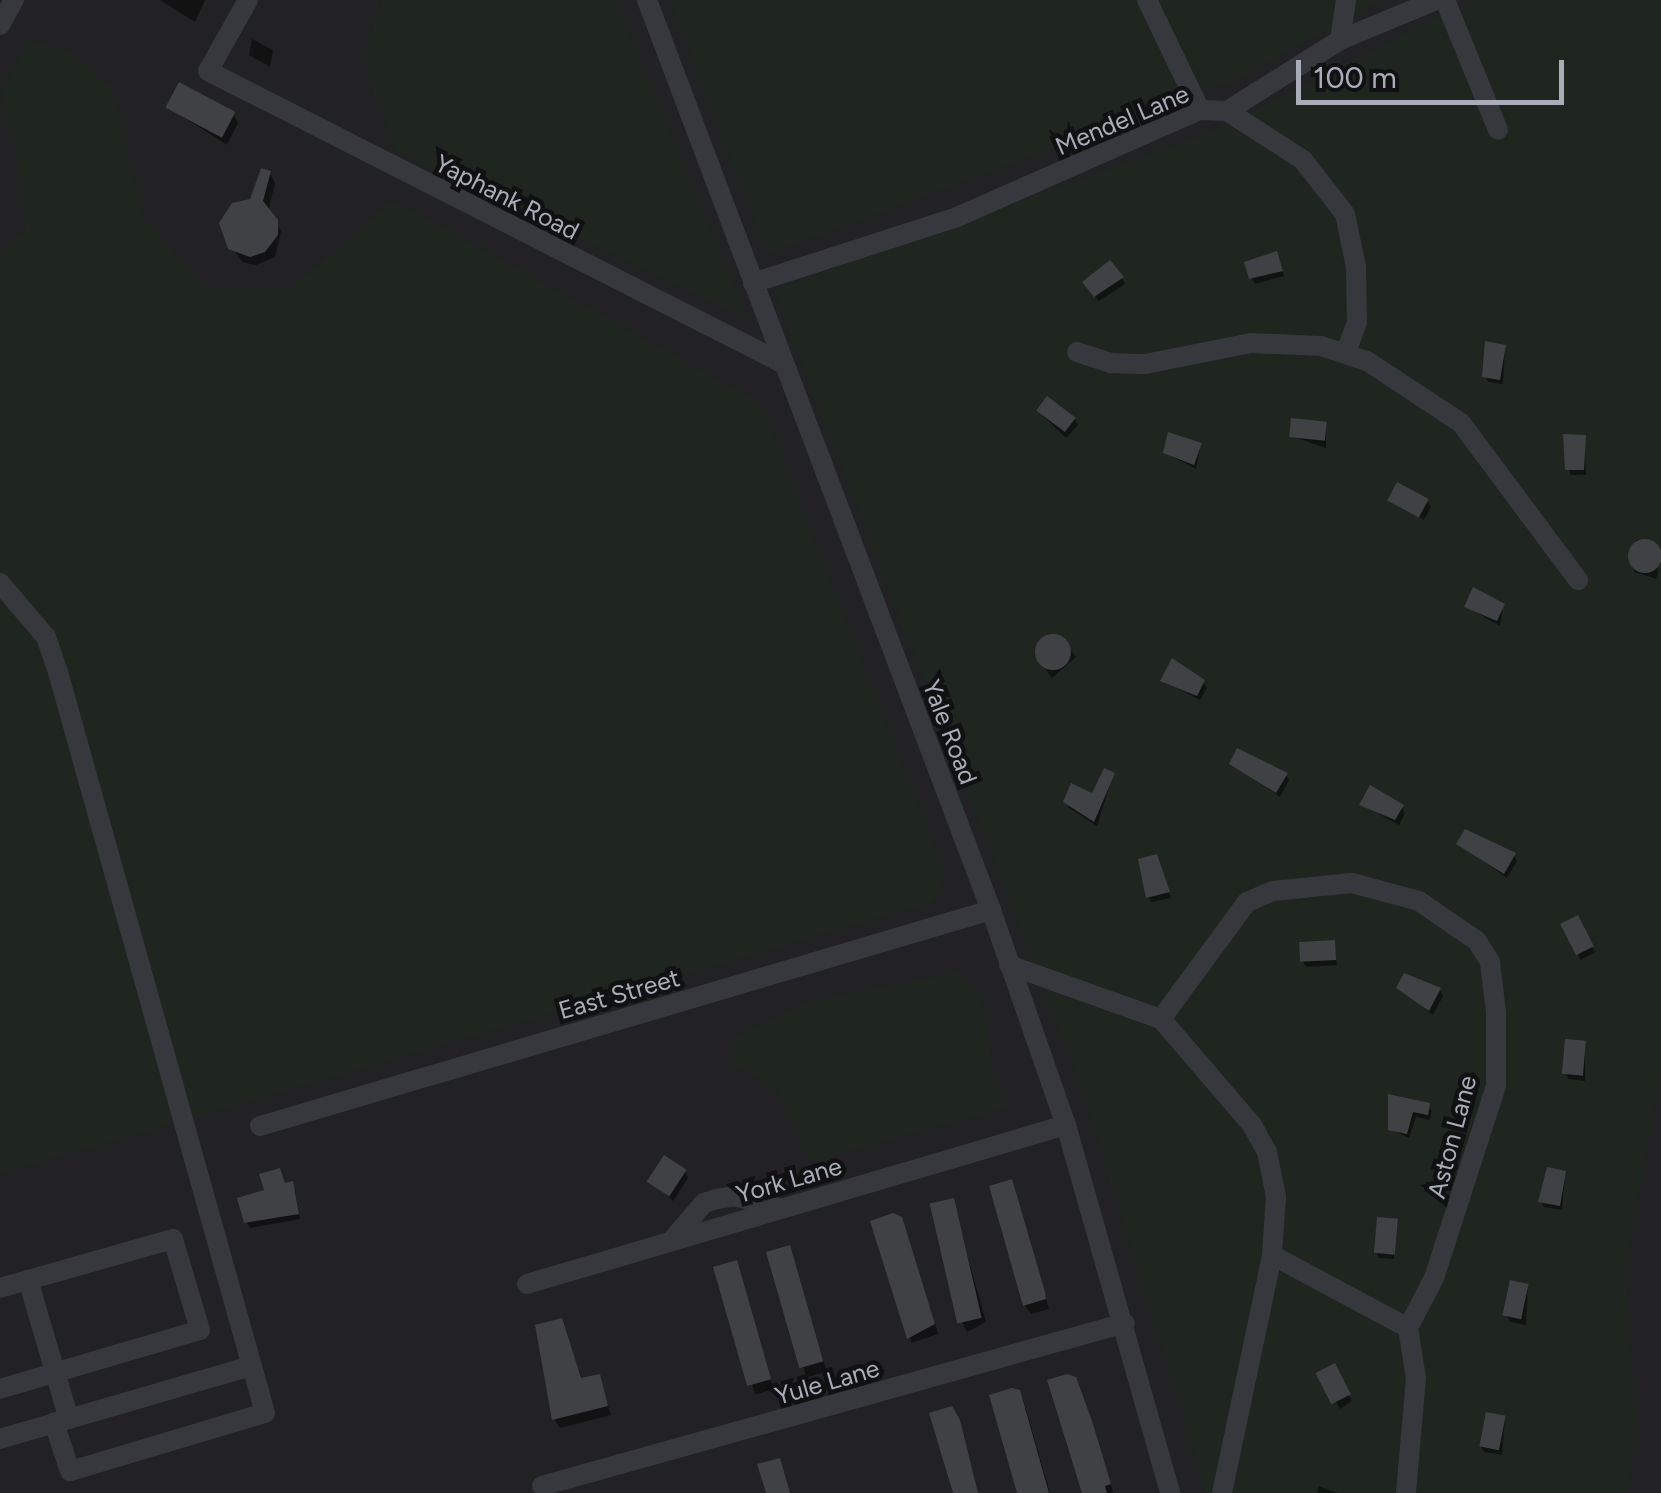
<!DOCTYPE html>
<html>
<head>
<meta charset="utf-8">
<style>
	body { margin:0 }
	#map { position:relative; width:1661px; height:1493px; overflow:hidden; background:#161618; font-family:Figtree,sans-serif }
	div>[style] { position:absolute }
	.built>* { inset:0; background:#222225; transform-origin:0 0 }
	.green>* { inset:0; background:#1e261f }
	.shadow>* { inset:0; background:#0007; transform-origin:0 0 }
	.building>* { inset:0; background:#404145; transform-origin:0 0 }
	.round { border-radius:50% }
	.minor>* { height:20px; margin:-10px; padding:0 10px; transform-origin:10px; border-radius:10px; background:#37383d }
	span { translate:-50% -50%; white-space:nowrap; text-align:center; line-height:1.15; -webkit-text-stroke:9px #111113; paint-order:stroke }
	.street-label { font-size:25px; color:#a8adb8 }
	.scale { position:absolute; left:1296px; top:60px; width:268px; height:45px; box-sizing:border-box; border:5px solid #a8adb8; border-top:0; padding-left:12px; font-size:30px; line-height:35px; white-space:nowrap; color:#a8adb8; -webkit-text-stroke:8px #111113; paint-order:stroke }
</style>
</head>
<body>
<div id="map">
	<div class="built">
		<i style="left:0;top:0;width:1661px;height:1493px"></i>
	</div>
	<div class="green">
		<i style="clip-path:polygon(383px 0,616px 0,749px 319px,394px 151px,362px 60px)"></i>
		<i style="clip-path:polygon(669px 0,1383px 0,1234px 81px,767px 255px)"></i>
		<i style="clip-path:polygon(1470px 0,1661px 0,1661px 1074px,1625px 1274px,1637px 1432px,1628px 1493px,1206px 1493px,1082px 1091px,773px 290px,1209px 133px)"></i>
		<i style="clip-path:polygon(28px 40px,72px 51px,114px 90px,144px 216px,203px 286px,290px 289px,393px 200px,762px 404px,947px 877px,933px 902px,0 1174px,0 251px,26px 231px,18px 160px,0 94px)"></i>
		<i style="clip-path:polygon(958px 972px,982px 995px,992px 1063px,1008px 1107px,809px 1162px,777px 1091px,730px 1061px,737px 1035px,811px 1001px)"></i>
	</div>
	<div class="shadow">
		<i style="clip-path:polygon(160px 0,205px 0,195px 22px)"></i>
		<i style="clip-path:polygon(252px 39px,273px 50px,270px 67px,249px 55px)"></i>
		<i style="clip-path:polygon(168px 107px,233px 113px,238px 123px,227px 145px)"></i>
		<i style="clip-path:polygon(270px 173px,275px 183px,268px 211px,281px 231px,275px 257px,256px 265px,242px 262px,223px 234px,226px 213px,252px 201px)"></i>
		<i style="clip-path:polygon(1279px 259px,1284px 276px,1255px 284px,1252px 278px)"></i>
		<i style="clip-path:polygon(1122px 278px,1125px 284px,1099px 301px,1088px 288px)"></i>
		<i style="clip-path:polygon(1505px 347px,1503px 384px,1488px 382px,1485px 376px)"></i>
		<i style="clip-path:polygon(1038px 411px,1075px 419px,1078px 425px,1066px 438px)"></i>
		<i style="clip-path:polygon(1326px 424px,1326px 448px,1291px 436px)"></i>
		<i style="clip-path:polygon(1584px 438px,1586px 475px,1571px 475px,1568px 469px)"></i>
		<i style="clip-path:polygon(1201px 445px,1196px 469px,1165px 453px)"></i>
		<i style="clip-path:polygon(1391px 501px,1427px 501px,1431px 507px,1424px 520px)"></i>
		<i style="clip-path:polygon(1636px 540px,1661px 547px,1657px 579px,1634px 572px)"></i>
		<i style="clip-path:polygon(1503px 606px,1500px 626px,1467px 607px)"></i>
		<i style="clip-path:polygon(1061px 637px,1076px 657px,1052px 678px,1034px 654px)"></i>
		<i style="clip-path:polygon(1163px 681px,1203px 682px,1207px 688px,1200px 700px)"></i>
		<i style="clip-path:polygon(1232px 763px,1286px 775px,1289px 780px,1280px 797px)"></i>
		<i style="clip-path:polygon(1113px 775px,1097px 826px,1069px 808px,1066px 802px,1094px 796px)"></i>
		<i style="clip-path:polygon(1362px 805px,1402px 807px,1405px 813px,1399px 825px)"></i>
		<i style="clip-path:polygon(1459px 844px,1514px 855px,1517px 861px,1507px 878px)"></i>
		<i style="clip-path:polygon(1159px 863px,1171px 898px,1152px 902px,1148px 897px)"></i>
		<i style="left:1577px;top:918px;width:39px;height:16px;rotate:63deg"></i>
		<i style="clip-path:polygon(1333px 942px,1337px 965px,1306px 967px,1303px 962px)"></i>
		<i style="clip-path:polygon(1399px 988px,1440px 990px,1443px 996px,1433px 1015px)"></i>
		<i style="clip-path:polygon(1585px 1044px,1585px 1081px,1569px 1079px,1565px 1074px)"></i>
		<i style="clip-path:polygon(1391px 1097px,1432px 1110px,1430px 1120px,1416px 1117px,1409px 1138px,1390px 1129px)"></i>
		<i style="clip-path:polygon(685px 1172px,688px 1178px,673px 1201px,649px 1181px)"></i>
		<i style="clip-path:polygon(1565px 1173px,1562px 1210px,1544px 1207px,1541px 1201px)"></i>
		<i style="clip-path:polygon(1011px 1182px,1049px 1309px,1031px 1314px,1025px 1305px)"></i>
		<i style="clip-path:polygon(285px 1186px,295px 1190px,300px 1219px,250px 1228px,246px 1222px)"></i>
		<i style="clip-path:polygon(952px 1201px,986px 1322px,967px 1332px,962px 1322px)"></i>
		<i style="left:901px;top:1219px;width:121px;height:28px;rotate:72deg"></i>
		<i style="clip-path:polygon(1397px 1222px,1394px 1259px,1379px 1258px,1376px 1252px)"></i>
		<i style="left:789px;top:1248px;width:129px;height:21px;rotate:73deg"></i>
		<i style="left:735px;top:1263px;width:132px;height:19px;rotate:73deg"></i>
		<i style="clip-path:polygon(1528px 1286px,1526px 1325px,1510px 1322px,1507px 1316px)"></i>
		<i style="clip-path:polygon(561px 1321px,582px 1381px,599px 1377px,611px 1415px,560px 1428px,554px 1419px)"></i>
		<i style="clip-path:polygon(1334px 1367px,1352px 1401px,1340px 1409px,1320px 1376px)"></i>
		<i style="clip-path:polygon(1078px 1386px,1113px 1492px,1113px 1493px,1084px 1493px)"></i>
		<i style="clip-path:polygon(1019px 1393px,1024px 1402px,1050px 1493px,1020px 1493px)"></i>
		<i style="clip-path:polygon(1505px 1418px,1502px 1455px,1484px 1452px,1481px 1446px)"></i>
		<i style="clip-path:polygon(1319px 1486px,1337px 1493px,1317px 1493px)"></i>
	</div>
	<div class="building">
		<i style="left:179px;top:82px;width:64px;height:29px;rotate:28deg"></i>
		<i style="clip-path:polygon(261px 168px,271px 171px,263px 201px,278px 220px,278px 235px,265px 252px,250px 257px,228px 249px,219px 223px,232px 203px,250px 199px)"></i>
		<i style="clip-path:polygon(1277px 251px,1283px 271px,1249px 279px,1244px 262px)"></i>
		<i style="clip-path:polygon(1110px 260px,1124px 277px,1094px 297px,1082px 282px)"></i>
		<i style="clip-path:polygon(1485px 341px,1506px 345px,1500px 380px,1482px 377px)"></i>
		<i style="left:1047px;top:396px;width:36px;height:18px;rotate:37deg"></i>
		<i style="left:1291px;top:418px;width:36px;height:19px;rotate:6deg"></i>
		<i style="clip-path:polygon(1168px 432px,1202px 443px,1194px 465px,1163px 453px)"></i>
		<i style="clip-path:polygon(1563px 434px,1586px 435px,1584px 470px,1565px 470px)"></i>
		<i style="left:1397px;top:482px;width:36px;height:21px;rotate:28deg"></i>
		<i class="round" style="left:1628px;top:539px;width:34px;height:34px"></i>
		<i style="clip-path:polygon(1473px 587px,1505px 604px,1497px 621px,1464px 607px)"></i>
		<i class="round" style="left:1035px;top:634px;width:36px;height:36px"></i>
		<i style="clip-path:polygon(1172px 658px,1205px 680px,1197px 696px,1160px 681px)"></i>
		<i style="clip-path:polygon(1237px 748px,1288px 773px,1276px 793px,1229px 764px)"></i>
		<i style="clip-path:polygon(1104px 768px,1115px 773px,1094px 822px,1063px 802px,1071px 783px,1092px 793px)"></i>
		<i style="clip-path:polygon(1370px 785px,1404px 805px,1395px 820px,1359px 805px)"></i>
		<i style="clip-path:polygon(1465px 829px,1516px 853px,1504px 874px,1456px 844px)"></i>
		<i style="clip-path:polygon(1157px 854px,1170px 892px,1146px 898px,1138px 859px)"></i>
		<i style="left:1578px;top:915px;width:35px;height:20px;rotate:63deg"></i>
		<i style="left:1335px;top:940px;width:20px;height:36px;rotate:87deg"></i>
		<i style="clip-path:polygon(1404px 973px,1441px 988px,1429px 1011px,1396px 988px)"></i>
		<i style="left:1565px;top:1039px;width:21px;height:35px;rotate:5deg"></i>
		<i style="clip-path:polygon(1388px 1094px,1430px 1103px,1428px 1115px,1413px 1112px,1407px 1134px,1388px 1130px)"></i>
		<i style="left:664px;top:1155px;width:27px;height:32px;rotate:33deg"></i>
		<i style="clip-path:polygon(1547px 1167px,1566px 1171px,1560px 1206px,1538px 1202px)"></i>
		<i style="clip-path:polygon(280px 1168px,285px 1183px,293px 1181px,299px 1214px,244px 1223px,237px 1198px,264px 1190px,259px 1174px)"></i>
		<i style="clip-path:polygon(1012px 1179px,1045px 1292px,1046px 1299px,1023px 1306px,989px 1186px)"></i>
		<i style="left:954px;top:1198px;width:123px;height:25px;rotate:77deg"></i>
		<i style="clip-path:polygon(893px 1213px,902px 1217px,935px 1324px,907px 1339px,870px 1221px)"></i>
		<i style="left:1377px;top:1217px;width:21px;height:36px;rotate:5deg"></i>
		<i style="left:790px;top:1245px;width:121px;height:25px;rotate:74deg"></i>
		<i style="left:737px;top:1260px;width:124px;height:25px;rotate:74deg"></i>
		<i style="left:1510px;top:1280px;width:19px;height:36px;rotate:12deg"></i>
		<i style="clip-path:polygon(562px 1318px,581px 1378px,600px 1374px,608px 1406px,552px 1420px,535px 1325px)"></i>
		<i style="left:1335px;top:1363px;width:35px;height:22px;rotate:63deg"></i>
		<i style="clip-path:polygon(1067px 1374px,1076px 1377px,1092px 1421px,1111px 1484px,1105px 1486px,1107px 1493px,1082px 1493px,1047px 1380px)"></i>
		<i style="clip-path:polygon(1012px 1388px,1020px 1390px,1049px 1493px,1017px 1493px,989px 1395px)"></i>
		<i style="clip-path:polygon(952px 1406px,960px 1420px,978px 1493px,953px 1493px,929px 1413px)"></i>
		<i style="left:1486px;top:1412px;width:20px;height:35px;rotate:11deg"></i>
		<i style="clip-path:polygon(780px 1458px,790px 1493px,766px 1493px,757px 1464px)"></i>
	</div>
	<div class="minor">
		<i style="left:248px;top:0;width:81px;rotate:119.4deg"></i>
		<i style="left:208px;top:71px;width:646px;rotate:26.96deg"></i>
		<i style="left:647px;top:0;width:973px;rotate:69.29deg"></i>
		<i style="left:991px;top:910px;width:228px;rotate:70.8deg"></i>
		<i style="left:1066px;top:1125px;width:382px;rotate:74.2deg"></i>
		<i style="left:1147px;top:0;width:122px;rotate:64.3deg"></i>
		<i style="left:1445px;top:0;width:140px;rotate:67.8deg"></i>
		<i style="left:0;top:25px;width:29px;rotate:-61deg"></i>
		<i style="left:1340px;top:40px;width:40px;rotate:-81.5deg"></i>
		<i style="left:1227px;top:111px;width:133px;rotate:-32.1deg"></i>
		<i style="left:1340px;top:40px;width:104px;rotate:-22.6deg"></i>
		<i style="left:753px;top:283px;width:214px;rotate:-17.9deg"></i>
		<i style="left:957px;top:217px;width:266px;rotate:-23.8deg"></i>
		<i style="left:1200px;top:110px;width:27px;rotate:2deg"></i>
		<i style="left:1227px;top:111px;width:90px;rotate:32.8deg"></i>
		<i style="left:1303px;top:160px;width:68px;rotate:52.1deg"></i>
		<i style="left:1345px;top:214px;width:54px;rotate:78.3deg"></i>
		<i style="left:1356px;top:267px;width:55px;rotate:89deg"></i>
		<i style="left:1357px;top:322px;width:33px;rotate:110deg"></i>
		<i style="left:1077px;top:352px;width:36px;rotate:18deg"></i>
		<i style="left:1111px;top:363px;width:34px;rotate:2deg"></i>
		<i style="left:1145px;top:364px;width:108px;rotate:-11.2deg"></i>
		<i style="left:1251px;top:343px;width:70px;rotate:2.5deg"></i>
		<i style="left:1321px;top:346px;width:48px;rotate:18.1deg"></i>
		<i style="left:1367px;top:361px;width:113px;rotate:33.4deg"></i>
		<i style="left:1461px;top:423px;width:196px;rotate:53.3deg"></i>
		<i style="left:0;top:583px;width:71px;rotate:49.6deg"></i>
		<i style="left:46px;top:637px;width:37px;rotate:71deg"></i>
		<i style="left:58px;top:672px;width:769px;rotate:74.39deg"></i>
		<i style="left:265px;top:1413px;width:203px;rotate:163.4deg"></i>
		<i style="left:70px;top:1471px;width:51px;rotate:-108.4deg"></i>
		<i style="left:1009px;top:965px;width:161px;rotate:19.6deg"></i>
		<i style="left:260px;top:1126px;width:762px;rotate:-16.46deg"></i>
		<i style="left:673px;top:1239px;width:48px;rotate:-49.3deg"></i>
		<i style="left:704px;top:1203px;width:14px;rotate:-17deg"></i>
		<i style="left:717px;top:1199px;width:18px;rotate:-9deg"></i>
		<i style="left:735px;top:1196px;width:46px;rotate:15.3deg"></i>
		<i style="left:1272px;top:1255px;width:154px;rotate:28.2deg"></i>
		<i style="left:28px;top:1280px;width:145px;rotate:73.6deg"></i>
		<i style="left:527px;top:1284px;width:562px;rotate:-16.44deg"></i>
		<i style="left:0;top:1288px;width:180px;rotate:-15.8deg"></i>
		<i style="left:173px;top:1239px;width:95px;rotate:73.5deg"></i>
		<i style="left:200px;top:1330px;width:209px;rotate:163.6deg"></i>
		<i style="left:0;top:1439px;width:261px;rotate:-16.2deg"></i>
		<i style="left:542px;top:1486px;width:605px;rotate:-15.62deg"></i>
		<i style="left:1222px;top:1493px;width:243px;rotate:-78.1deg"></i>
		<i style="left:1272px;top:1255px;width:58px;rotate:-86.1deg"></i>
		<i style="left:1276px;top:1197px;width:46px;rotate:-101.3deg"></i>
		<i style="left:1267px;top:1152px;width:31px;rotate:-119deg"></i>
		<i style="left:1252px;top:1125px;width:140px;rotate:-130.6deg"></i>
		<i style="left:1161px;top:1019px;width:145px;rotate:-53.7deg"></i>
		<i style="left:1247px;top:902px;width:28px;rotate:-23deg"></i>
		<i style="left:1273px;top:891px;width:79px;rotate:-5.8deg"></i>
		<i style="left:1352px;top:883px;width:69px;rotate:15deg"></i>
		<i style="left:1419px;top:901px;width:70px;rotate:34.6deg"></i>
		<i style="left:1477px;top:941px;width:25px;rotate:58deg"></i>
		<i style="left:1490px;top:962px;width:50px;rotate:83.2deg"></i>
		<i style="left:1496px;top:1012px;width:74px;rotate:90deg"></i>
		<i style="left:1496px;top:1086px;width:202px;rotate:107.9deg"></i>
		<i style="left:1434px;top:1278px;width:56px;rotate:117.5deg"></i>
		<i style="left:1408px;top:1328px;width:51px;rotate:80.9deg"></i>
		<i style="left:1416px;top:1378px;width:115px;rotate:95deg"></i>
	</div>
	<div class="street-label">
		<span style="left:1122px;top:120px;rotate:-23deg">Mendel Lane</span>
		<span style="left:507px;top:197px;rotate:27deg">Yaphank Road</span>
		<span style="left:950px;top:732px;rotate:69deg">Yale Road</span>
		<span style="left:619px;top:994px;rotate:-16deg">East Street</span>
		<span style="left:1452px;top:1137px;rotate:-75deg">Aston Lane</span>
		<span style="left:789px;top:1180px;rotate:-16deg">York Lane</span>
		<span style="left:827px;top:1382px;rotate:-16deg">Yule Lane</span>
	</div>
	<div class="scale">100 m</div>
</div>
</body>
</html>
